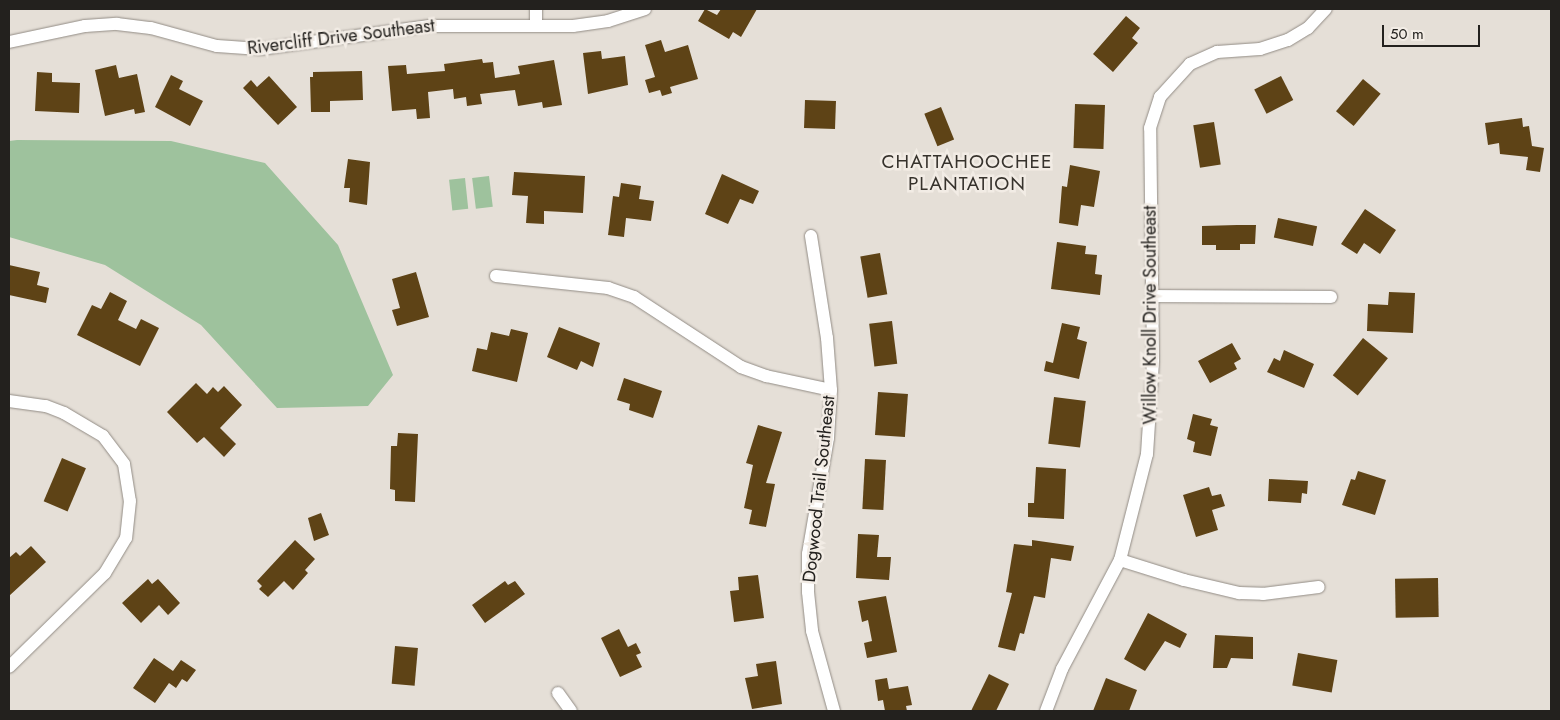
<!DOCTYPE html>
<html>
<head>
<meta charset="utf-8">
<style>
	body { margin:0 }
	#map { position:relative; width:1560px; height:720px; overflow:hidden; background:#e5dfd7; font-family:Jost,sans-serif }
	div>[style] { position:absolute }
	.green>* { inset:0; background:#9ec29d; transform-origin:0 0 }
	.building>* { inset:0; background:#5e4316; transform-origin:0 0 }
	.roads { filter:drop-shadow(0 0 1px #928c85) drop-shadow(0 0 1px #928c85) }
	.minor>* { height:12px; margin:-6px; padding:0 6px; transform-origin:6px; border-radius:6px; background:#fff }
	span { translate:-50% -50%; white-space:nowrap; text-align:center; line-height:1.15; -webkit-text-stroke:5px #f2ece5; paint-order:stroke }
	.street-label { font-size:18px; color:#23211e }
	.neighbourhood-label { font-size:19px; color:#36322c; letter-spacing:1px }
	.frame { position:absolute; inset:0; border:10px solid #23211e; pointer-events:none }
	.scale { position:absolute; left:1382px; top:25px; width:98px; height:22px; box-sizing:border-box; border:2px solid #23211e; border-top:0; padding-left:6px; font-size:15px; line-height:18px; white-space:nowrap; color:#23211e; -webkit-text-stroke:4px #f2ece5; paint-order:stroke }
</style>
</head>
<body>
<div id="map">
	<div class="green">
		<i style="clip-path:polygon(17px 140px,171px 141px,265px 163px,338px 245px,393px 375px,368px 406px,277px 408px,201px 325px,105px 265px,9px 237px,9px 141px)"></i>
		<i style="left:489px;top:176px;width:31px;height:17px;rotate:83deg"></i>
		<i style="left:465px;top:178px;width:31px;height:16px;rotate:84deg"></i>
	</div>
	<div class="building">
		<i style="clip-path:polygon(705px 9px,717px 15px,721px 9px,757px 9px,741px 37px,733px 32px,729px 39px,698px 21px)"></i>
		<i style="clip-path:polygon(1126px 16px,1140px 28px,1132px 38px,1138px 43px,1113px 72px,1093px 54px)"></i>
		<i style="clip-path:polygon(661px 40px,665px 52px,688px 45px,698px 79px,670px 87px,672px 93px,662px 96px,660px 90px,649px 93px,645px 80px,655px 77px,645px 45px)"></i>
		<i style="clip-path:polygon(601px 51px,602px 59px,625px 56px,628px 85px,588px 94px,583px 53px)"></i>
		<i style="clip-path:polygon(482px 59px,483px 63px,493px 62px,495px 78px,520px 74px,518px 66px,554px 60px,562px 105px,543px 108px,542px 102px,518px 106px,515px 90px,480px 94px,482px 104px,467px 106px,466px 97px,454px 99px,453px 89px,428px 92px,430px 118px,417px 119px,416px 109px,392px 111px,388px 66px,406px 65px,407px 74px,445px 71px,444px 64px)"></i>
		<i style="clip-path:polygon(116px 65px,119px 78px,137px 74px,145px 112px,135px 114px,134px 109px,105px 116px,95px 70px)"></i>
		<i style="clip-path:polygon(362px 71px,363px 100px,330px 101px,330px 112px,311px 112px,310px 77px,313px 77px,313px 72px)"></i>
		<i style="clip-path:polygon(37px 72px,52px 73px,52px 82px,80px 83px,79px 113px,35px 111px)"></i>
		<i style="clip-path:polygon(171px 75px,183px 81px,179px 89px,203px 101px,190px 126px,155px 107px)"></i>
		<i style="clip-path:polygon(269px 76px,297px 107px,278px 125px,243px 88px,251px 80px,257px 87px)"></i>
		<i style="left:1281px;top:76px;width:27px;height:30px;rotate:63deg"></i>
		<i style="left:1363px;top:79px;width:23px;height:42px;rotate:40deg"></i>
		<i style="left:805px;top:100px;width:31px;height:28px;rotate:2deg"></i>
		<i style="left:1075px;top:104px;width:30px;height:44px;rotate:2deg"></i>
		<i style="left:941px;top:107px;width:35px;height:18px;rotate:68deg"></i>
		<i style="clip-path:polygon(1522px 118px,1523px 127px,1529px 126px,1532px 146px,1544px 148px,1540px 172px,1526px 170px,1528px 157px,1500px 154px,1499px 143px,1488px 145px,1485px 123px)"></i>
		<i style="left:1214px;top:122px;width:43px;height:21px;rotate:81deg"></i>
		<i style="clip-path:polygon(348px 159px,370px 162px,367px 205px,349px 202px,350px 188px,344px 188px)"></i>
		<i style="clip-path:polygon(1070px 165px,1100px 171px,1094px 207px,1081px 205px,1078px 226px,1059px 223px,1062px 186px,1067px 187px)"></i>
		<i style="clip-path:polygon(514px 172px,585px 176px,583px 213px,544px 211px,544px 224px,526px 223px,528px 196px,512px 195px)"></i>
		<i style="clip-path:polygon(722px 174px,759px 191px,753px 204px,740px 199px,728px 224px,705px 214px)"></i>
		<i style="clip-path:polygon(621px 183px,641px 186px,639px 199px,654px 201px,651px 221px,626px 218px,624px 237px,608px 235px,613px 196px,619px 197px)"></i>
		<i style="clip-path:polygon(1365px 209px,1396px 230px,1380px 254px,1364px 243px,1357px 254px,1341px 244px)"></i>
		<i style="left:1278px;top:218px;width:40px;height:20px;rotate:12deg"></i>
		<i style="clip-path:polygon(1237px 225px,1256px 225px,1255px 244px,1240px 244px,1240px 250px,1216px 250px,1216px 245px,1202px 245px,1202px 226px)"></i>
		<i style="clip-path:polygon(1057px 242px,1086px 246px,1085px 254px,1097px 255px,1095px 274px,1102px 275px,1100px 295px,1051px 289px)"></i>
		<i style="left:880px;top:253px;width:42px;height:20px;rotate:80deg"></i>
		<i style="clip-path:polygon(9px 265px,40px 272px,37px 285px,49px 288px,46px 303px,9px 295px)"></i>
		<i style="clip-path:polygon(416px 272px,429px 317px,397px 326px,392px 310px,400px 308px,392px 279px)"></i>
		<i style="clip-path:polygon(110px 292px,127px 301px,118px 320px,136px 329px,141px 319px,159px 328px,140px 366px,77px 335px,92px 305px,101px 309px)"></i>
		<i style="clip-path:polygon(1389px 292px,1415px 293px,1413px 333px,1367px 331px,1368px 304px,1388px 305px)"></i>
		<i style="left:892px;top:321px;width:43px;height:23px;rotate:83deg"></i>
		<i style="clip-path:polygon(1062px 323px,1080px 327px,1077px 339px,1087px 342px,1079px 379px,1044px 371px,1046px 361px,1053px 363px)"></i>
		<i style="clip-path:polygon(559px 327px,600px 343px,593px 367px,581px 361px,577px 370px,547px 357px)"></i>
		<i style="clip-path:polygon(511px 329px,528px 333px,517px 382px,472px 371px,477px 348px,487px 350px,491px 332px,509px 336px)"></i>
		<i style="left:1363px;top:338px;width:32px;height:48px;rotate:39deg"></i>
		<i style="clip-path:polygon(1232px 343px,1241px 359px,1234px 363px,1237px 369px,1210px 383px,1198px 361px)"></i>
		<i style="clip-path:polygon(1284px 350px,1314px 364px,1304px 388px,1267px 372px,1274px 358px,1280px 361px)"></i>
		<i style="clip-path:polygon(624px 378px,662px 391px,653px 418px,629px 410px,630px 404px,617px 400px)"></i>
		<i style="clip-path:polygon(196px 383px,207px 394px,213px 387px,218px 392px,224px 386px,242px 405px,220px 428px,236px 444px,224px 457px,204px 437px,197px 443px,167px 412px)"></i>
		<i style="left:878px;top:392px;width:30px;height:43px;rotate:4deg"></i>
		<i style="left:1054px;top:397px;width:32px;height:47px;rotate:7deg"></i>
		<i style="clip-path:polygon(1193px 414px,1212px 419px,1210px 425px,1218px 427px,1211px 456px,1193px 452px,1195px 442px,1187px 439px)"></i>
		<i style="clip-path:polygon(758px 425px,782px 432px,766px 483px,775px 484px,766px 527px,749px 524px,752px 510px,744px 508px,753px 465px,746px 463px)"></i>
		<i style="clip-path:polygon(398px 433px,418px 434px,415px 502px,395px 501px,395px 490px,390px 489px,391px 446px,397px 446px)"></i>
		<i style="left:62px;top:458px;width:26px;height:47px;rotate:23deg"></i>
		<i style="left:865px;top:459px;width:21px;height:50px;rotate:3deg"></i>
		<i style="clip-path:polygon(1036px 467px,1066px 469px,1064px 519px,1028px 517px,1028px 503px,1034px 503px)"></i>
		<i style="clip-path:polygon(1358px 471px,1386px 480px,1375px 515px,1342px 505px,1351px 479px,1355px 480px)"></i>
		<i style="clip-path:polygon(1269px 479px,1308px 481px,1307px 494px,1302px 493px,1301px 503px,1268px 501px)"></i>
		<i style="clip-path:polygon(1209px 487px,1212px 496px,1221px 494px,1225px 506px,1212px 510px,1218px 530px,1196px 537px,1183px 495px)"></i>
		<i style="clip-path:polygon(321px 513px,329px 535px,314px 541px,308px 518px)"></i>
		<i style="clip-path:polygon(858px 534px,879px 535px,877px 557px,891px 557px,889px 580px,856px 578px)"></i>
		<i style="clip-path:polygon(295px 540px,315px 559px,305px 570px,308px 573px,293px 590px,284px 581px,268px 597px,259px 589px,262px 586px,257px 581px)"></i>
		<i style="clip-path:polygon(1032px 540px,1074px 546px,1071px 561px,1051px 558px,1045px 598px,1034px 596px,1024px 634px,1020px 633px,1015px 651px,998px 647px,1012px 593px,1006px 592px,1014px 544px,1032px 546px)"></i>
		<i style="clip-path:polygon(31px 546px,46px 562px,9px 596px,9px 558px,16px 552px,20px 556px)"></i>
		<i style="clip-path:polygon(758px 575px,764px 618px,734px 622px,730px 591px,739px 590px,738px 577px)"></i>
		<i style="left:1438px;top:578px;width:39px;height:43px;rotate:89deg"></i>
		<i style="clip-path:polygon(148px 579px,152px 584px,158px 579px,180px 603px,168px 615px,159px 605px,141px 623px,122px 603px)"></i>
		<i style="clip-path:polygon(505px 581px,508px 585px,515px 581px,525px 594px,485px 623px,472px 605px)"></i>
		<i style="clip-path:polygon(886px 596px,897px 652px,867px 658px,864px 643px,872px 641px,868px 620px,862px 622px,858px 601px)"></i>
		<i style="clip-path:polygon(1148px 613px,1187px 634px,1180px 648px,1165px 641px,1145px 671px,1124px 659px)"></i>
		<i style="clip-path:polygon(619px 629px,628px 647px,636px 643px,641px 653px,636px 655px,642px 667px,620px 677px,601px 638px)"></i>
		<i style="clip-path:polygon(1215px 635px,1253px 637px,1253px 659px,1231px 658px,1227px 668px,1213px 668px)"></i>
		<i style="left:395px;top:646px;width:23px;height:38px;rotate:5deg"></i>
		<i style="left:1298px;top:653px;width:40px;height:33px;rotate:10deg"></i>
		<i style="clip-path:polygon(154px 658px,173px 671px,181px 660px,196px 670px,187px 682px,182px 679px,176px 688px,169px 683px,155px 703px,133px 688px)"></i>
		<i style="clip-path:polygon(776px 661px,782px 704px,752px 709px,745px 678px,758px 676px,756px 664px)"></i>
		<i style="clip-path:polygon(989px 674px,1009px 684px,996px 711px,971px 711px)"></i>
		<i style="clip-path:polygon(887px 678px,889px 689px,908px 686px,912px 705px,906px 706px,907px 711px,885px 711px,883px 700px,878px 701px,875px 680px)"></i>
		<i style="clip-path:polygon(1106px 678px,1137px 690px,1129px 711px,1093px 711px)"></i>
	</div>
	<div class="roads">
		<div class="minor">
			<i style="left:536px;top:9px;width:16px;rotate:90deg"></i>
			<i style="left:9px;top:42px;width:78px;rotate:-11.9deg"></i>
			<i style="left:85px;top:26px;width:32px;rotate:-4deg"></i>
			<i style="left:117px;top:24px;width:34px;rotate:7deg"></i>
			<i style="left:151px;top:28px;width:68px;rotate:15.3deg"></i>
			<i style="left:217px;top:46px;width:43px;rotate:4deg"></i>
			<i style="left:260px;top:49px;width:173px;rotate:-7.7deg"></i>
			<i style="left:431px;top:26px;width:142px"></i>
			<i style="left:573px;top:26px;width:35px;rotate:-8deg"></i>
			<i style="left:608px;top:21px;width:39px;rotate:-18deg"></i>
			<i style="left:811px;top:236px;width:103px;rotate:81.1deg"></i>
			<i style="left:827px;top:338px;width:52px;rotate:85.6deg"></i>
			<i style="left:831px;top:390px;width:48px;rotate:93.6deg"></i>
			<i style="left:828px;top:438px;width:118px;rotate:99.8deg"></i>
			<i style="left:808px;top:554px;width:38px;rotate:90deg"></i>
			<i style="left:808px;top:592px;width:39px;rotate:84deg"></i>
			<i style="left:812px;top:631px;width:83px;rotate:74.6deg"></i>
			<i style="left:496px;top:276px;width:113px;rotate:6.1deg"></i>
			<i style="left:608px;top:288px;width:28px;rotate:19deg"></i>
			<i style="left:634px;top:297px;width:128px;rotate:33.2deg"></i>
			<i style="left:741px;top:367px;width:27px;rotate:20deg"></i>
			<i style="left:766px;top:376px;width:66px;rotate:12.2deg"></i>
			<i style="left:1152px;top:296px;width:179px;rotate:0.3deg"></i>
			<i style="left:9px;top:401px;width:37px;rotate:8deg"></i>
			<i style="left:46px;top:406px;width:19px;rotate:21deg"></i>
			<i style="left:64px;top:413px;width:45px;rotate:30.5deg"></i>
			<i style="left:103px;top:436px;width:35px;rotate:53deg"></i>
			<i style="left:124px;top:464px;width:37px;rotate:81deg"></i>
			<i style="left:130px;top:501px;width:37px;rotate:96deg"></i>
			<i style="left:126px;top:538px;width:41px;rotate:121deg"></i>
			<i style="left:105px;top:573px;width:134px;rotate:135.6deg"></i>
			<i style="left:1120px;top:560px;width:67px;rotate:17.4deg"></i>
			<i style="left:1184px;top:580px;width:57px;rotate:13.3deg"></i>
			<i style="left:1239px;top:593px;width:24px;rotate:2deg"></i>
			<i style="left:1263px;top:594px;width:56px;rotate:-7.1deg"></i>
			<i style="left:558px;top:693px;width:22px;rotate:54deg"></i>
			<i style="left:1046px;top:711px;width:45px;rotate:-69.1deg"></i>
			<i style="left:1062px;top:669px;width:123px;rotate:-62deg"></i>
			<i style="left:1120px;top:560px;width:109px;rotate:-75.7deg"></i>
			<i style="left:1147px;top:454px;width:94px;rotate:-86.3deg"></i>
			<i style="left:1153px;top:360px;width:232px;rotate:-90.7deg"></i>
			<i style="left:1150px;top:128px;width:33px;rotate:-72deg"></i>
			<i style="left:1160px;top:97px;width:45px;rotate:-47.7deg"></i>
			<i style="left:1190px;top:64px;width:30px;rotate:-24deg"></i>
			<i style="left:1217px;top:52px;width:43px;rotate:-4deg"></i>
			<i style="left:1260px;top:49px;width:29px;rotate:-18deg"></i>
			<i style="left:1288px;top:40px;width:23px;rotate:-31deg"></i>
			<i style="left:1308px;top:28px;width:26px;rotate:-47deg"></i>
		</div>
	</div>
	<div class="street-label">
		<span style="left:341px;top:37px;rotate:-7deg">Rivercliff Drive Southeast</span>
		<span style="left:1150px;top:315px;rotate:-90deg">Willow Knoll Drive Southeast</span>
		<span style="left:819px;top:489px;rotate:-84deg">Dogwood Trail Southeast</span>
	</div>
	<div class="neighbourhood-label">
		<span style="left:967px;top:173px">CHATTAHOOCHEE<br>PLANTATION</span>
	</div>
	<div class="frame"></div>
	<div class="scale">50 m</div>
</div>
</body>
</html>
